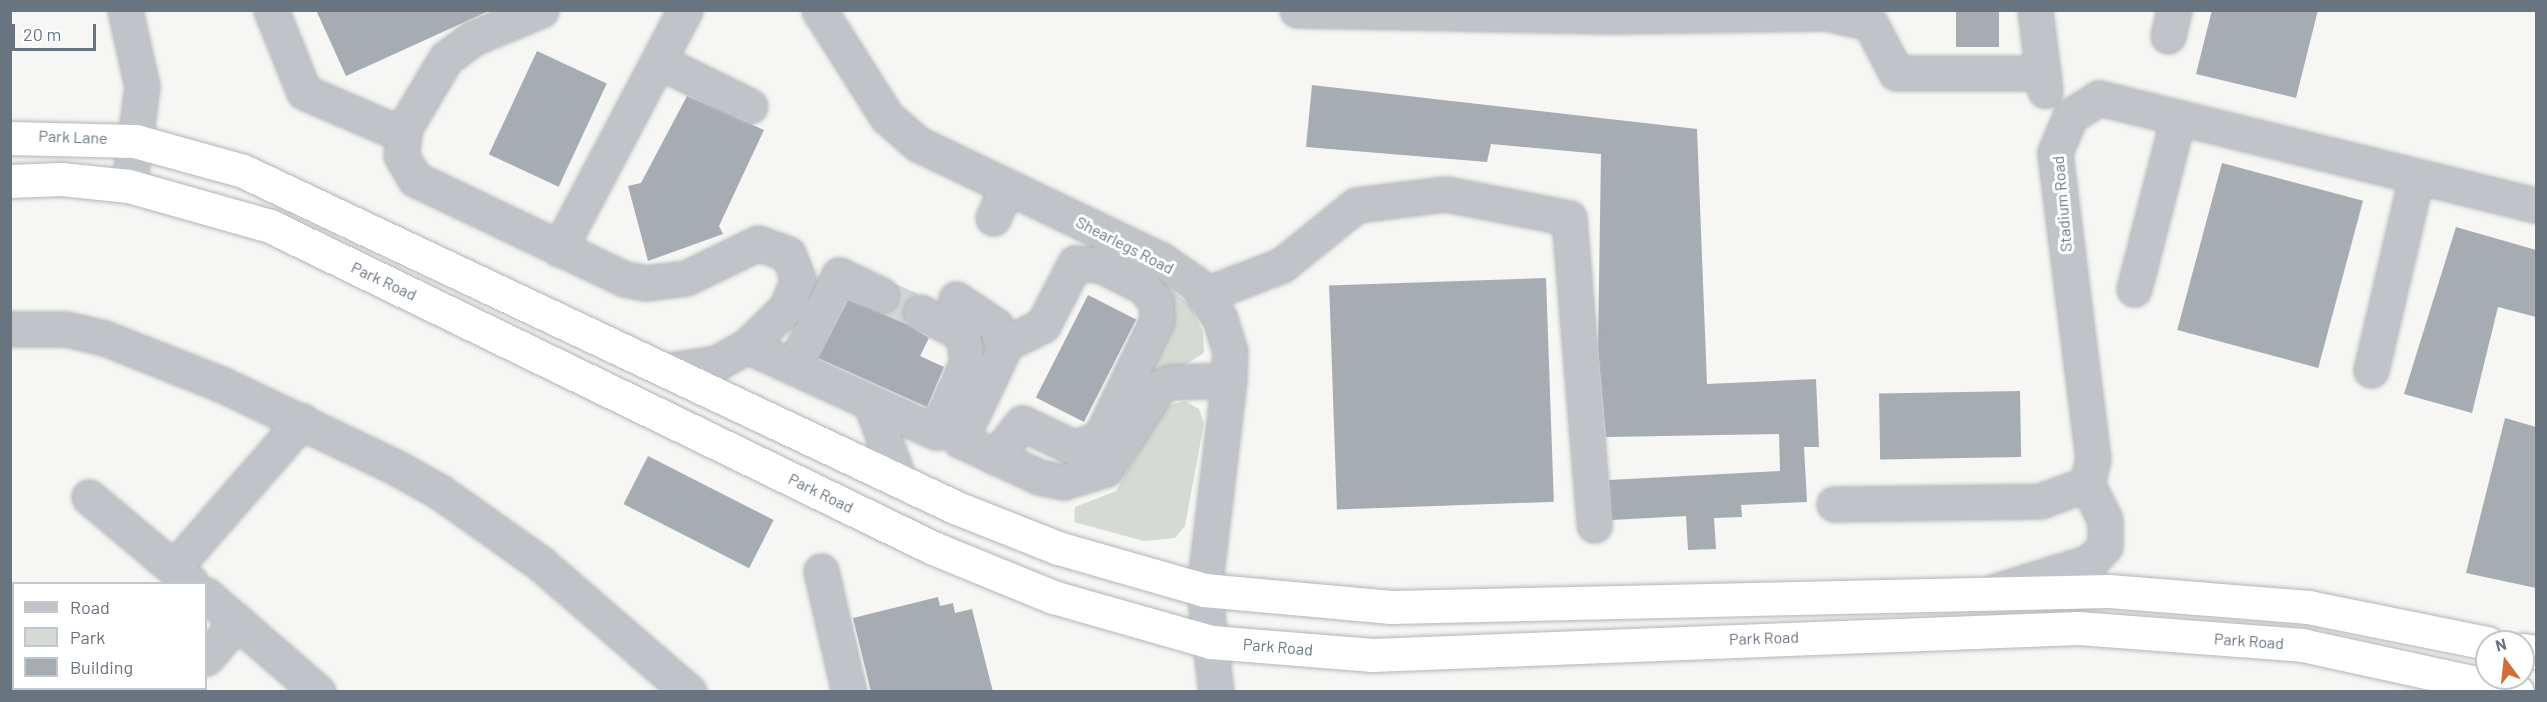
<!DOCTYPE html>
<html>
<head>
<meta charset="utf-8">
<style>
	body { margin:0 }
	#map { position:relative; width:2547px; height:702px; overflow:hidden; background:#f6f6f4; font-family:Barlow,sans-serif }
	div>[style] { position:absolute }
	.green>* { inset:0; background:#d5dbd4 }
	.building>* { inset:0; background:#a6acb2; transform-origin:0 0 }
	.minor-tunnel>* { height:33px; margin-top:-16.5px; transform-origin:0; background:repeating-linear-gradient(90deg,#d3d6d7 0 33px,transparent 0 49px) }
	.roads { filter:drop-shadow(0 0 2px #b2b4b8) drop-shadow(0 0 2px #b2b4b8) }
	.minor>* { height:33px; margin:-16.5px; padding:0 16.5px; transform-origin:16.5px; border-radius:16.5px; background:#c0c3c7 }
	.highway>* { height:33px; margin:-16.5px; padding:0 16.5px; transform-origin:16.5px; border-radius:16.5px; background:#fff }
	span { translate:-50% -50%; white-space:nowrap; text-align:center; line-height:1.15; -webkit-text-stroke:6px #fff; paint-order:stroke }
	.street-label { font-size:16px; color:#697481 }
	.frame { position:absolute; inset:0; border:12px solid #697481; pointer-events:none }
	.legend { position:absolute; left:12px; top:582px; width:195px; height:108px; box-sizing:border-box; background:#fff; border:2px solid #c3c7cd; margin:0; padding:8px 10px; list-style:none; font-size:18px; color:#697481 }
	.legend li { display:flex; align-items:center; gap:12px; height:30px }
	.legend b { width:30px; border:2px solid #c3c7cd }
	.north { position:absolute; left:2475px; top:630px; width:60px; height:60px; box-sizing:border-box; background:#fff; border:2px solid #c3c7cd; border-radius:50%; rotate:345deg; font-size:16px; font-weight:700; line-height:24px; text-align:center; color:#697481 }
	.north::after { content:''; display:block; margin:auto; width:21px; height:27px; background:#ce6e3d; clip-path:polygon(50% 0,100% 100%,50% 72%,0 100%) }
	.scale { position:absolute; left:12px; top:24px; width:84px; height:27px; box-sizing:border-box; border:3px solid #697481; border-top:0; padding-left:8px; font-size:18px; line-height:21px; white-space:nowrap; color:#697481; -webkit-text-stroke:4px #fff; paint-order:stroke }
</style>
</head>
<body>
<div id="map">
	<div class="green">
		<i style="clip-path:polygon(1155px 277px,1190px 305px,1203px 332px,1204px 353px,1141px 392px)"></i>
		<i style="clip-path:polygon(1185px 401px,1199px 409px,1204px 423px,1185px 526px,1175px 538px,1144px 541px,1074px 522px,1075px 507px,1116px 491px,1163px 407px)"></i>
	</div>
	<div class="building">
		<i style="clip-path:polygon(316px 10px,491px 10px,346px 76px)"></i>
		<i style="left:1956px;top:10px;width:43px;height:37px"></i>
		<i style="clip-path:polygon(2212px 10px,2318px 10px,2296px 98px,2196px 74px)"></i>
		<i style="left:537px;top:51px;width:77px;height:114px;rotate:25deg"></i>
		<i style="clip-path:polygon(1312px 85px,1697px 129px,1707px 384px,1816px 379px,1819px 447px,1804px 447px,1807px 502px,1741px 505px,1742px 517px,1714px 518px,1716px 549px,1688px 550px,1686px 516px,1612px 520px,1609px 480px,1780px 471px,1779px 434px,1606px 437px,1598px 347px,1601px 154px,1491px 144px,1487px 162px,1306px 147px)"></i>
		<i style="clip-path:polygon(687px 96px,764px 130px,719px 226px,723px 234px,648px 261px,628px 186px,641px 183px)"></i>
		<i style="left:2222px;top:163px;width:146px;height:173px;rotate:15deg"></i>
		<i style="clip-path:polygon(2456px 227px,2536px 250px,2536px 317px,2498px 307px,2472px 413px,2404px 394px)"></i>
		<i style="left:1546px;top:278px;width:224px;height:217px;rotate:88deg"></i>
		<i style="clip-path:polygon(899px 291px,910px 296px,903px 304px,905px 323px,929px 338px,920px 356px,944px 367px,927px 407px,818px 358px,848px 300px,883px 314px,898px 304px)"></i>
		<i style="left:1088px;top:295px;width:54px;height:115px;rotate:27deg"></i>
		<i style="left:2020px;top:391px;width:66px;height:141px;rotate:89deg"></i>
		<i style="clip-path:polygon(2505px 418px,2536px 427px,2536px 588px,2466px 573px)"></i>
		<i style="left:648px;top:456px;width:141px;height:54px;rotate:27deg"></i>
		<i style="clip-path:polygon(938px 597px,940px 606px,953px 603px,955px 613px,972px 609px,993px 692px,871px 692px,853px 618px)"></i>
	</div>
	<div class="minor-tunnel">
		<i style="left:881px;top:295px;width:43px;rotate:23.6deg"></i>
	</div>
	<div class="roads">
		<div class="minor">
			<i style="left:125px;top:10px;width:78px;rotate:77.4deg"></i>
			<i style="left:142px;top:86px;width:101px;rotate:97.4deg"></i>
			<i style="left:271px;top:10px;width:88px;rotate:68.1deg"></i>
			<i style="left:304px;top:92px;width:109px;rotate:23.3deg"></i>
			<i style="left:541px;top:10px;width:74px;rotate:157.6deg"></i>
			<i style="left:473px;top:38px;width:34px;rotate:143deg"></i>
			<i style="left:446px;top:58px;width:80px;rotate:120.7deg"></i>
			<i style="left:405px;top:127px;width:28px;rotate:98deg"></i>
			<i style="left:401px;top:155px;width:28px;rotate:60deg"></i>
			<i style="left:415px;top:179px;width:233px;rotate:25.5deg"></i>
			<i style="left:625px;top:279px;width:20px;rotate:11deg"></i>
			<i style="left:645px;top:283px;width:41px;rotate:-7deg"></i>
			<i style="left:686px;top:278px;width:80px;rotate:-25.9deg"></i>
			<i style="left:758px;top:243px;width:32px;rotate:20deg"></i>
			<i style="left:788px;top:254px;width:27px;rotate:68deg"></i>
			<i style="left:798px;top:279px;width:31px;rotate:112deg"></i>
			<i style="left:786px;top:308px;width:54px;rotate:135.7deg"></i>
			<i style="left:747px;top:346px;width:35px;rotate:151deg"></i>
			<i style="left:716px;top:363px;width:47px;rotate:171.3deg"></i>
			<i style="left:819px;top:10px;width:127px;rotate:57.6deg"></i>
			<i style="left:887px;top:117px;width:41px;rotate:41.1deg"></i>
			<i style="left:918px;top:144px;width:269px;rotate:25.5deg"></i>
			<i style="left:1161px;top:260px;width:42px;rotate:34.4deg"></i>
			<i style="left:1196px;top:284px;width:42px;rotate:55.6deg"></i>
			<i style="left:1220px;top:319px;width:34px;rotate:73deg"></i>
			<i style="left:1230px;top:351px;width:29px;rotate:92deg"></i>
			<i style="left:1229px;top:380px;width:211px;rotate:96.8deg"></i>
			<i style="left:1204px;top:590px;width:103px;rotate:83.3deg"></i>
			<i style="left:1297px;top:10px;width:321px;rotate:1.1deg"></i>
			<i style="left:1618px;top:16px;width:208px;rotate:-0.8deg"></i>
			<i style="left:1826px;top:13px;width:45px;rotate:12.8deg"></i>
			<i style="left:1870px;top:23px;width:56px;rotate:62.5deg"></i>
			<i style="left:1896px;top:73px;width:147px"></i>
			<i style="left:2035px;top:10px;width:81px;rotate:82.9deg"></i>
			<i style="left:2168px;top:36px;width:27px;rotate:-77deg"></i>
			<i style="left:660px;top:62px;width:100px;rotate:26.1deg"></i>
			<i style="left:993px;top:218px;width:34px;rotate:-66deg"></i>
			<i style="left:559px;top:249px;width:270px;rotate:-62.2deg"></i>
			<i style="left:2134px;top:289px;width:177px;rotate:-75.6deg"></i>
			<i style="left:1204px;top:295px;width:84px;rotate:-21deg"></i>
			<i style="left:1282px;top:265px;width:95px;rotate:-39deg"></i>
			<i style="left:1356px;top:205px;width:91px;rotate:-7deg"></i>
			<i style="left:1446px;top:194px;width:125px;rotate:11deg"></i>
			<i style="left:1569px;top:218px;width:308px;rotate:85.3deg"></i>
			<i style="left:956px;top:299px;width:48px;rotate:34deg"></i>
			<i style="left:996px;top:326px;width:25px;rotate:74deg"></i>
			<i style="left:1003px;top:350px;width:100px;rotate:115.5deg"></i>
			<i style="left:960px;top:440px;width:87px;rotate:25.1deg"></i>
			<i style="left:1039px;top:477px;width:25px;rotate:12deg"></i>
			<i style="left:1063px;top:482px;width:45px;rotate:-16.8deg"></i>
			<i style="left:1106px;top:469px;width:98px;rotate:-57.1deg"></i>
			<i style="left:1159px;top:387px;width:12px;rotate:-24deg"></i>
			<i style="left:1170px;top:382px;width:59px;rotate:-1.9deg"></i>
			<i style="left:10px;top:329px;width:56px"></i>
			<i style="left:66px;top:329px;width:37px;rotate:13deg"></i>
			<i style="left:102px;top:337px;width:128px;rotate:21.6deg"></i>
			<i style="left:221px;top:384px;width:195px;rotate:25.5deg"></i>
			<i style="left:397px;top:468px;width:49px;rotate:29.2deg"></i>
			<i style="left:440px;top:492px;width:123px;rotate:35.4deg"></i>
			<i style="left:540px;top:563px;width:197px;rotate:40.9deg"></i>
			<i style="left:747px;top:346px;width:208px;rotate:24.5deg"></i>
			<i style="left:936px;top:432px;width:77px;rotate:-66.1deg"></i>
			<i style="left:967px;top:362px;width:28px;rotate:-98deg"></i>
			<i style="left:963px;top:334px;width:48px;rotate:-152.9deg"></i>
			<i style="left:793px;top:367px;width:103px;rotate:-63.4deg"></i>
			<i style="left:839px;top:275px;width:47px;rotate:25.5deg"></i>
			<i style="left:2371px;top:370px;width:197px;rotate:-76.8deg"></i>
			<i style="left:871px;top:404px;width:83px;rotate:69.6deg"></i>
			<i style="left:995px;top:457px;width:43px;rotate:-51.5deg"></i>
			<i style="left:1022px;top:423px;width:59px;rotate:25.3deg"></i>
			<i style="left:1075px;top:448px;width:27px;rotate:-22deg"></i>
			<i style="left:1100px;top:438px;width:131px;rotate:-64.2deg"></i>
			<i style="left:1157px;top:320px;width:18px;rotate:-93deg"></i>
			<i style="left:1156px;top:302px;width:19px;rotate:-129deg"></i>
			<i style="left:1144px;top:287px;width:49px;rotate:-153.4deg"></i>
			<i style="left:1100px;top:265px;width:25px;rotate:-175deg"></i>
			<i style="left:1075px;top:263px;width:70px;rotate:117.3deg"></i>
			<i style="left:1043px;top:325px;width:29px;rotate:153deg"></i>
			<i style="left:89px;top:497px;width:133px;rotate:40.1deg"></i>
			<i style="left:1834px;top:504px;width:206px;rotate:-0.8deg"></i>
			<i style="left:2040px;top:501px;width:50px;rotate:-19.9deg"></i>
			<i style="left:2087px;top:484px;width:26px;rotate:-77deg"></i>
			<i style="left:2093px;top:459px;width:309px;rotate:-97.1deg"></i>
			<i style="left:2055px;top:152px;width:39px;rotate:-67deg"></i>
			<i style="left:2070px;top:116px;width:34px;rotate:-32deg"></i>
			<i style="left:2099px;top:98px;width:450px;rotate:13.8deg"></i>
			<i style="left:174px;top:568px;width:195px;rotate:-49deg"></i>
			<i style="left:821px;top:571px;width:124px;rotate:77deg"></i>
			<i style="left:1993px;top:592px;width:102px;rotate:-17.2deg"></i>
			<i style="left:2090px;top:562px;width:22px;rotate:-47deg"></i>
			<i style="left:2105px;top:546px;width:26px;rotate:-90deg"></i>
			<i style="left:2105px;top:520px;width:40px;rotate:-116.6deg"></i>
			<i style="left:206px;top:595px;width:148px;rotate:40.9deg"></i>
			<i style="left:206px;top:658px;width:48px;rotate:-49.3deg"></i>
			<i style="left:176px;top:692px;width:5px;rotate:-53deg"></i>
		</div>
		<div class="highway">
			<i style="left:10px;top:138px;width:125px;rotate:1.4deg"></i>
			<i style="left:135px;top:141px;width:112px;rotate:15.5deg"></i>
			<i style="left:243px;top:171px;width:790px;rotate:25.27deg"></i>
			<i style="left:957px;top:508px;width:109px;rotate:21.6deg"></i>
			<i style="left:1058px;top:548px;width:152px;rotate:16deg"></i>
			<i style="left:1204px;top:590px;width:188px;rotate:5.2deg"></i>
			<i style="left:1391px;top:607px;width:718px;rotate:-1.28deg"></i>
			<i style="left:2109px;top:591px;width:200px;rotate:4.6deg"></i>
			<i style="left:2308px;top:607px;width:183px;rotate:11.4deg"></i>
			<i style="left:10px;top:181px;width:51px;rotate:-2.2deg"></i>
			<i style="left:61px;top:179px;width:68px;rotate:5.9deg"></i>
			<i style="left:129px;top:186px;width:147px;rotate:15.8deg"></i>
			<i style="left:270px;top:226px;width:737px;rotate:25.9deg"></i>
			<i style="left:933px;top:548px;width:130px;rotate:22.2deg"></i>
			<i style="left:1053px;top:597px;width:164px;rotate:15.9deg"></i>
			<i style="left:1211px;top:642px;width:162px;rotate:4.6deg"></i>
			<i style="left:1372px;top:655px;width:707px;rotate:-2.19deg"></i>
			<i style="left:2078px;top:628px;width:225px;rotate:4.3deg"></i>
			<i style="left:2302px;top:645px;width:220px;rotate:12.3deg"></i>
			<i style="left:2523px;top:650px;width:13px;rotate:9deg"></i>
		</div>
	</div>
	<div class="street-label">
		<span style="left:73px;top:137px;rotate:2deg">Park Lane</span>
		<span style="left:2062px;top:204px;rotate:-95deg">Stadium Road</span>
		<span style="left:1125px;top:245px;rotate:27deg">Shearlegs Road</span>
		<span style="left:384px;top:281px;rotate:25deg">Park Road</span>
		<span style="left:821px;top:493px;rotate:26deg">Park Road</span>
		<span style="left:1764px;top:638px;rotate:-2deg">Park Road</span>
		<span style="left:2249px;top:641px;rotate:4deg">Park Road</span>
		<span style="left:1278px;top:647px;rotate:5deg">Park Road</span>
	</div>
	<div class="frame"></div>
	<ul class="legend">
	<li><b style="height:8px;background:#c0c3c7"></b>Road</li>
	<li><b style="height:16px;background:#d5dbd4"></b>Park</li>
	<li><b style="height:16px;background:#a6acb2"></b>Building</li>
	</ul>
	<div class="north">N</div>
	<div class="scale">20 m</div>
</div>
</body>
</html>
